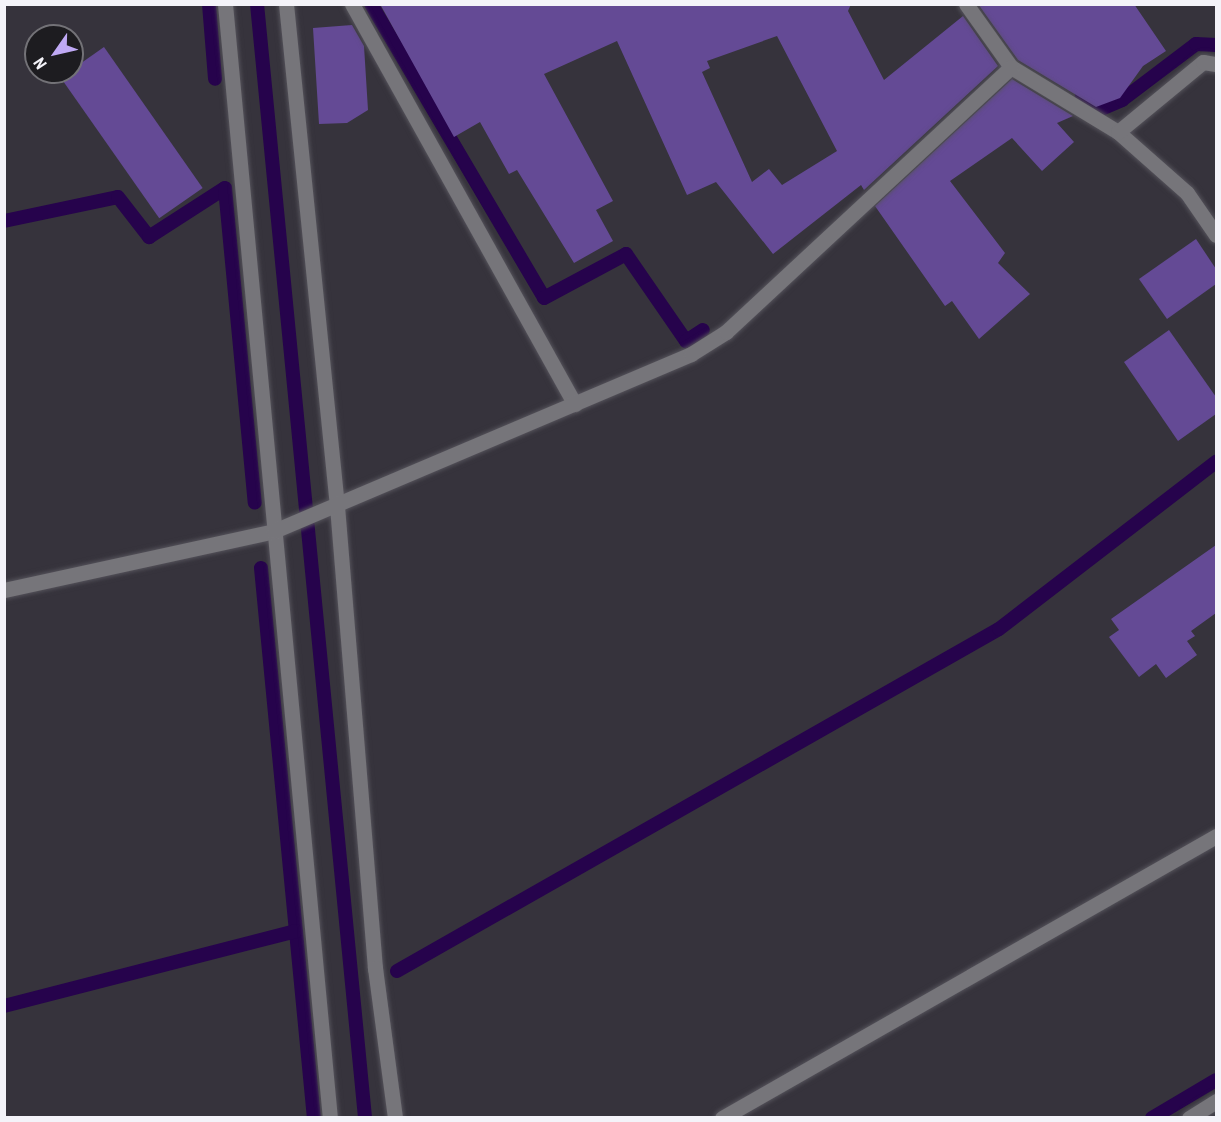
<!DOCTYPE html>
<html>
<head>
<meta charset="utf-8">
<style>
	body { margin:0 }
	#map { position:relative; width:1221px; height:1122px; overflow:hidden; background:#36333c; font-family:"Roboto Condensed",sans-serif }
	div>[style] { position:absolute }
	.stream>* { height:14px; margin:-7px; padding:0 7px; transform-origin:7px; border-radius:7px; background:#26034c }
	.building>* { inset:0; background:#644a95; transform-origin:0 0 }
	.roads { filter:drop-shadow(0 0 2px #54525a) drop-shadow(0 0 2px #54525a) }
	.street>* { height:15px; margin:-7.5px; padding:0 7.5px; transform-origin:7.5px; border-radius:7.5px; background:#76757a }
	span { translate:-50% -50%; white-space:nowrap; text-align:center; line-height:1.15; -webkit-text-stroke:5px #1d1c20; paint-order:stroke }
	.frame { position:absolute; inset:0; border:6px solid #f4f3f9; pointer-events:none }
	.north { position:absolute; left:24px; top:24px; width:60px; height:60px; box-sizing:border-box; background:#1d1c20; border:2px solid #737277; border-radius:50%; rotate:236deg; font-size:16px; font-weight:700; line-height:24px; text-align:center; color:#f4f3f9 }
	.north::after { content:''; display:block; margin:auto; width:21px; height:27px; background:#bfa9f4; clip-path:polygon(50% 0,100% 100%,50% 72%,0 100%) }
</style>
</head>
<body>
<div id="map">
	<div class="stream">
		<i style="left:209px;top:4px;width:75px;rotate:85.4deg"></i>
		<i style="left:257px;top:4px;width:1119px;rotate:84.46deg"></i>
		<i style="left:371px;top:4px;width:341px;rotate:59.5deg"></i>
		<i style="left:544px;top:298px;width:93px;rotate:-28.2deg"></i>
		<i style="left:626px;top:254px;width:106px;rotate:55.4deg"></i>
		<i style="left:686px;top:341px;width:20px;rotate:-33deg"></i>
		<i style="left:1082px;top:96px;width:23px;rotate:34deg"></i>
		<i style="left:1101px;top:109px;width:23px;rotate:-23deg"></i>
		<i style="left:1122px;top:100px;width:93px;rotate:-37.1deg"></i>
		<i style="left:1196px;top:44px;width:20px;rotate:3deg"></i>
		<i style="left:4px;top:221px;width:116px;rotate:-11.9deg"></i>
		<i style="left:118px;top:197px;width:51px;rotate:52.2deg"></i>
		<i style="left:149px;top:237px;width:90px;rotate:-32.8deg"></i>
		<i style="left:225px;top:188px;width:316px;rotate:84.6deg"></i>
		<i style="left:261px;top:568px;width:553px;rotate:84.5deg"></i>
		<i style="left:397px;top:971px;width:692px;rotate:-29.6deg"></i>
		<i style="left:999px;top:629px;width:274px;rotate:-37.6deg"></i>
		<i style="left:4px;top:1006px;width:301px;rotate:-14.4deg"></i>
		<i style="left:1152px;top:1118px;width:74px;rotate:-30.7deg"></i>
	</div>
	<div class="building">
		<i style="clip-path:polygon(evenodd,380px 4px,851px 4px,848px 11px,884px 80px,963px 16px,998px 66px,864px 190px,861px 185px,773px 254px,716px 182px,687px 195px,617px 41px,544px 74px,613px 201px,596px 210px,613px 241px,574px 263px,517px 170px,509px 174px,480px 122px,454px 137px,380px 4px,777px 36px,837px 151px,782px 185px,769px 169px,752px 182px,702px 72px,710px 68px,707px 61px,777px 36px)"></i>
		<i style="clip-path:polygon(978px 4px,1134px 4px,1166px 51px,1143px 66px,1120px 98px,1096px 107px,1018px 60px)"></i>
		<i style="clip-path:polygon(352px 25px,364px 46px,368px 110px,347px 123px,319px 124px,313px 28px)"></i>
		<i style="left:104px;top:47px;width:172px;height:53px;rotate:55deg"></i>
		<i style="clip-path:polygon(1012px 79px,1073px 116px,1057px 123px,1074px 142px,1042px 171px,1012px 138px,950px 181px,1005px 253px,998px 263px,1030px 294px,979px 339px,952px 301px,945px 306px,875px 206px)"></i>
		<i style="clip-path:polygon(1196px 239px,1216px 269px,1216px 284px,1167px 319px,1139px 279px)"></i>
		<i style="clip-path:polygon(1169px 330px,1216px 397px,1216px 414px,1178px 441px,1124px 362px)"></i>
		<i style="clip-path:polygon(1216px 545px,1216px 613px,1191px 631px,1195px 636px,1187px 641px,1197px 655px,1166px 678px,1156px 664px,1139px 677px,1109px 637px,1119px 630px,1111px 619px)"></i>
	</div>
	<div class="roads">
		<div class="street">
			<i style="left:225px;top:4px;width:1119px;rotate:84.62deg"></i>
			<i style="left:286px;top:4px;width:505px;rotate:84.2deg"></i>
			<i style="left:337px;top:506px;width:464px;rotate:85.3deg"></i>
			<i style="left:375px;top:968px;width:151px;rotate:82.4deg"></i>
			<i style="left:352px;top:4px;width:458px;rotate:60.9deg"></i>
			<i style="left:966px;top:4px;width:77px;rotate:54.5deg"></i>
			<i style="left:1011px;top:67px;width:125px;rotate:31.3deg"></i>
			<i style="left:1118px;top:132px;width:92px;rotate:41.5deg"></i>
			<i style="left:1187px;top:193px;width:51px;rotate:55.4deg"></i>
			<i style="left:1118px;top:132px;width:110px;rotate:-39.5deg"></i>
			<i style="left:1203px;top:62px;width:13px;rotate:9deg"></i>
			<i style="left:4px;top:590px;width:276px;rotate:-12.3deg"></i>
			<i style="left:274px;top:531px;width:453px;rotate:-23deg"></i>
			<i style="left:691px;top:354px;width:41px;rotate:-32.2deg"></i>
			<i style="left:726px;top:332px;width:389px;rotate:-42.9deg"></i>
			<i style="left:722px;top:1118px;width:569px;rotate:-29.72deg"></i>
			<i style="left:1189px;top:1118px;width:32px;rotate:-32deg"></i>
		</div>
	</div>
	<div class="frame"></div>
	<div class="north">N</div>
</div>
</body>
</html>
